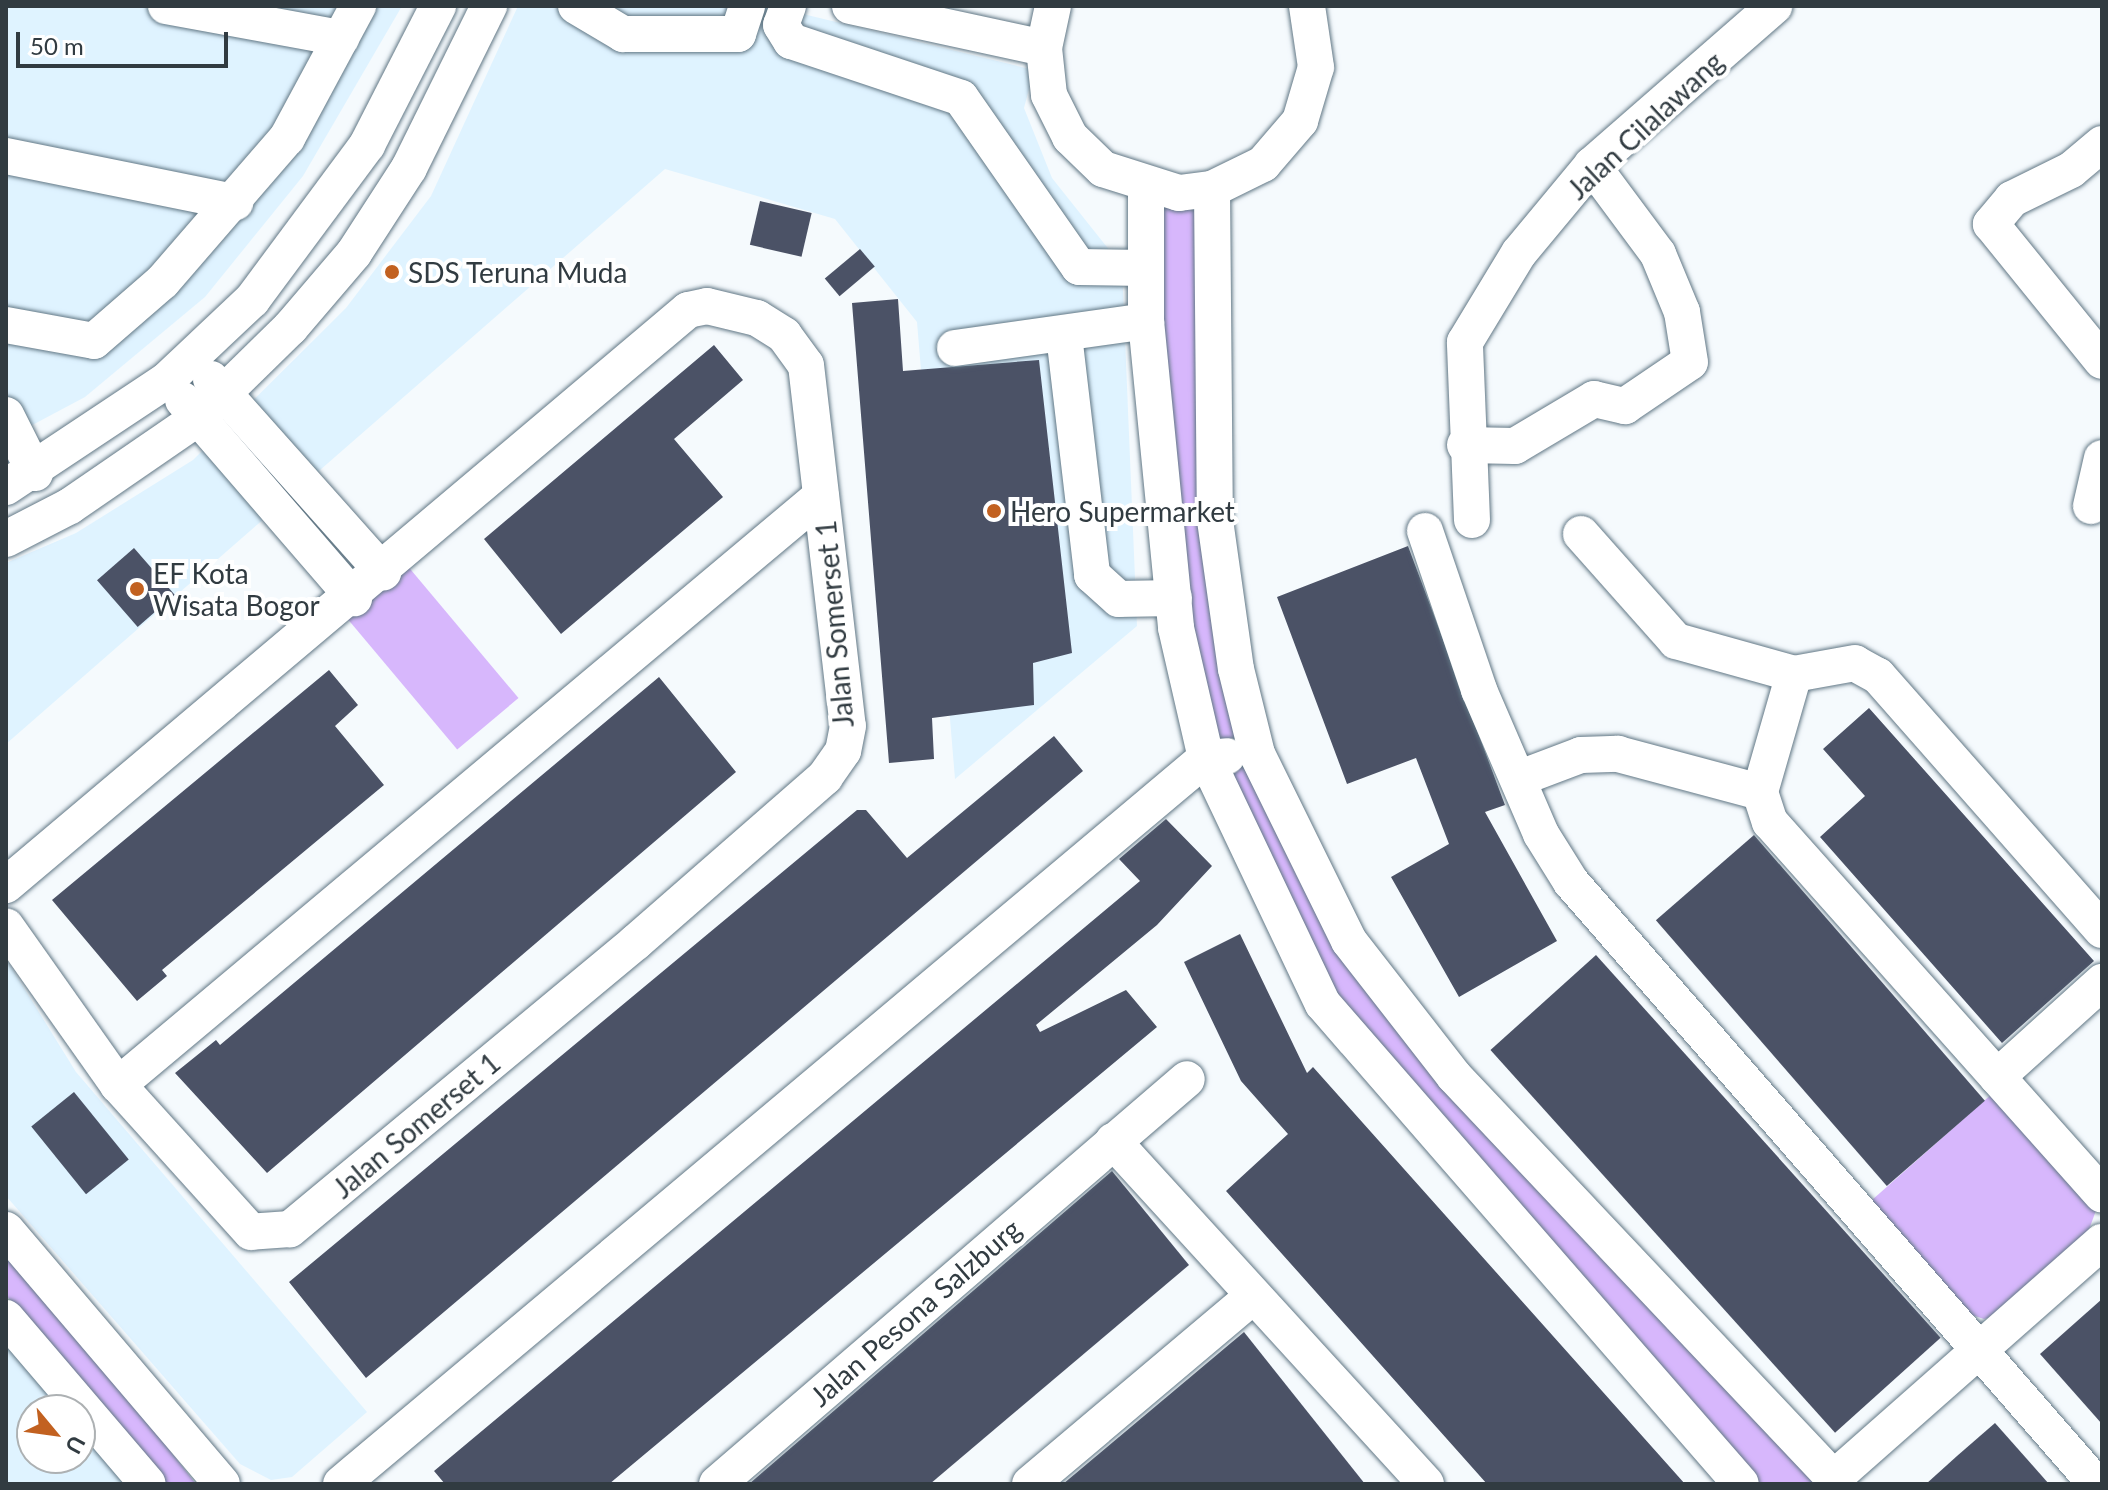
<!DOCTYPE html>
<html>
<head>
<meta charset="utf-8">
<style>
	body { margin:0 }
	#map { position:relative; width:2108px; height:1490px; overflow:hidden; background:#f5fafd; font-family:Lato,sans-serif }
	div>[style] { position:absolute }
	.built>* { inset:0; background:#dff3ff }
	.green>* { inset:0; background:#d7b7fc; transform-origin:0 0 }
	.building>* { inset:0; background:#4b5266; transform-origin:0 0 }
	.roads { filter:drop-shadow(0 0 2px #617785) drop-shadow(0 0 2px #617785) }
	.minor>* { height:36px; margin:-18px; padding:0 18px; transform-origin:18px; border-radius:18px; background:#fff }
	.dots>* { width:22px; height:22px; translate:-50% -50%; box-sizing:border-box; border:4px solid #fff; border-radius:50% }
	span { translate:-50% -50%; white-space:nowrap; text-align:center; line-height:1.15; -webkit-text-stroke:8px #fff; paint-order:stroke }
	.street-label { font-size:28px; color:#313b41 }
	.poi-label { font-size:28px; color:#313b41 }
	.left { translate:0 -50%; text-align:left }
	.frame { position:absolute; inset:0; border:8px solid #313b41; pointer-events:none }
	.north { position:absolute; left:16px; top:1394px; width:80px; height:80px; box-sizing:border-box; background:#fff; border:2px solid #adb1b3; border-radius:50%; rotate:119deg; font-size:22px; font-weight:700; line-height:32px; text-align:center; color:#313b41 }
	.north::after { content:''; display:block; margin:auto; width:28px; height:36px; background:#c26120; clip-path:polygon(50% 0,100% 100%,50% 72%,0 100%) }
	.scale { position:absolute; left:16px; top:32px; width:212px; height:36px; box-sizing:border-box; border:4px solid #313b41; border-top:0; padding-left:10px; font-size:24px; line-height:28px; white-space:nowrap; color:#313b41; -webkit-text-stroke:6px #fff; paint-order:stroke }
</style>
</head>
<body>
<div id="map">
	<div class="built">
		<i style="clip-path:polygon(6px 6px,402px 6px,303px 176px,205px 297px,85px 397px,6px 439px)"></i>
		<i style="clip-path:polygon(518px 6px,770px 6px,1034px 70px,1024px 108px,1052px 178px,1122px 266px,1137px 626px,955px 779px,917px 322px,835px 219px,665px 169px,6px 744px,6px 563px,76px 533px,193px 460px,346px 308px,431px 196px)"></i>
		<i style="clip-path:polygon(6px 959px,76px 1072px,367px 1412px,292px 1477px,271px 1480px,240px 1464px,6px 1196px)"></i>
		<i style="clip-path:polygon(6px 1342px,63px 1410px,32px 1410px,32px 1458px,80px 1458px,80px 1430px,125px 1484px,6px 1484px)"></i>
	</div>
	<div class="green">
		<i style="clip-path:polygon(1146px 188px,1212px 189px,1236px 669px,1349px 941px,1839px 1484px,1721px 1484px,1323px 1004px,1206px 758px)"></i>
		<i style="left:406px;top:564px;width:175px;height:80px;rotate:50deg"></i>
		<i style="clip-path:polygon(1993px 1093px,2098px 1205px,2087px 1235px,1999px 1315px,1984px 1319px,1969px 1314px,1872px 1200px)"></i>
		<i style="clip-path:polygon(6px 1256px,100px 1361px,196px 1484px,163px 1484px,6px 1295px)"></i>
	</div>
	<div class="building">
		<i style="left:760px;top:201px;width:53px;height:45px;rotate:13deg"></i>
		<i style="left:860px;top:249px;width:23px;height:46px;rotate:50deg"></i>
		<i style="clip-path:polygon(898px 299px,903px 371px,1039px 360px,1072px 653px,1033px 663px,1034px 705px,932px 718px,934px 759px,889px 763px,852px 303px)"></i>
		<i style="clip-path:polygon(714px 345px,743px 380px,674px 439px,723px 497px,561px 634px,484px 539px)"></i>
		<i style="clip-path:polygon(1408px 546px,1505px 805px,1485px 812px,1557px 941px,1459px 997px,1391px 877px,1449px 844px,1416px 758px,1347px 784px,1277px 597px)"></i>
		<i style="left:134px;top:548px;width:62px;height:49px;rotate:49deg"></i>
		<i style="clip-path:polygon(329px 670px,358px 705px,335px 726px,384px 785px,162px 970px,167px 976px,137px 1001px,52px 900px)"></i>
		<i style="clip-path:polygon(659px 677px,736px 772px,267px 1173px,175px 1073px,216px 1040px,220px 1045px)"></i>
		<i style="clip-path:polygon(1869px 708px,2094px 961px,2002px 1043px,1820px 837px,1865px 796px,1823px 749px)"></i>
		<i style="clip-path:polygon(1054px 736px,1083px 771px,366px 1378px,289px 1282px,857px 810px,866px 810px,907px 858px)"></i>
		<i style="clip-path:polygon(1166px 819px,1212px 866px,1157px 925px,1036px 1025px,1040px 1032px,1126px 990px,1157px 1027px,609px 1484px,445px 1484px,434px 1471px,1140px 881px,1119px 859px)"></i>
		<i style="left:1754px;top:835px;width:352px;height:130px;rotate:49deg"></i>
		<i style="clip-path:polygon(1240px 934px,1307px 1073px,1313px 1067px,1685px 1484px,1487px 1484px,1226px 1191px,1288px 1134px,1241px 1081px,1184px 962px)"></i>
		<i style="left:1596px;top:955px;width:515px;height:142px;rotate:48deg"></i>
		<i style="left:74px;top:1092px;width:87px;height:55px;rotate:51deg"></i>
		<i style="clip-path:polygon(1112px 1171px,1189px 1265px,930px 1484px,749px 1484px)"></i>
		<i style="clip-path:polygon(2102px 1299px,2102px 1424px,2040px 1354px)"></i>
		<i style="clip-path:polygon(1244px 1332px,1365px 1484px,1063px 1484px)"></i>
		<i style="clip-path:polygon(1995px 1423px,2049px 1484px,1926px 1484px,1957px 1456px)"></i>
	</div>
	<div class="roads">
		<div class="minor">
			<i style="left:166px;top:6px;width:178px;rotate:10.4deg"></i>
			<i style="left:576px;top:6px;width:55px;rotate:30.8deg"></i>
			<i style="left:623px;top:34px;width:115px"></i>
			<i style="left:738px;top:34px;width:29px;rotate:-72deg"></i>
			<i style="left:788px;top:6px;width:20px;rotate:110deg"></i>
			<i style="left:781px;top:25px;width:19px;rotate:58deg"></i>
			<i style="left:791px;top:41px;width:179px;rotate:18.5deg"></i>
			<i style="left:961px;top:98px;width:206px;rotate:55.1deg"></i>
			<i style="left:1079px;top:267px;width:67px;rotate:0.9deg"></i>
			<i style="left:850px;top:6px;width:198px;rotate:12.2deg"></i>
			<i style="left:1053px;top:6px;width:43px;rotate:102.1deg"></i>
			<i style="left:1044px;top:48px;width:47px;rotate:83.9deg"></i>
			<i style="left:1049px;top:95px;width:47px;rotate:63.4deg"></i>
			<i style="left:1070px;top:137px;width:46px;rotate:44.1deg"></i>
			<i style="left:1103px;top:169px;width:80px;rotate:17.5deg"></i>
			<i style="left:1179px;top:193px;width:33px;rotate:-7deg"></i>
			<i style="left:1212px;top:189px;width:57px;rotate:-26.1deg"></i>
			<i style="left:1263px;top:164px;width:57px;rotate:-49.3deg"></i>
			<i style="left:1300px;top:121px;width:56px;rotate:-73.5deg"></i>
			<i style="left:1316px;top:67px;width:62px;rotate:-98.4deg"></i>
			<i style="left:2102px;top:144px;width:40px;rotate:140deg"></i>
			<i style="left:2071px;top:170px;width:66px;rotate:153.8deg"></i>
			<i style="left:2012px;top:199px;width:33px;rotate:130deg"></i>
			<i style="left:1991px;top:224px;width:176px;rotate:51deg"></i>
			<i style="left:6px;top:156px;width:234px;rotate:11.4deg"></i>
			<i style="left:1146px;top:188px;width:133px;rotate:90deg"></i>
			<i style="left:1146px;top:321px;width:308px;rotate:84.4deg"></i>
			<i style="left:1176px;top:628px;width:133px;rotate:77deg"></i>
			<i style="left:1206px;top:758px;width:272px;rotate:64.6deg"></i>
			<i style="left:1323px;top:1004px;width:636px;rotate:48.95deg"></i>
			<i style="left:1212px;top:189px;width:331px;rotate:89.5deg"></i>
			<i style="left:1215px;top:520px;width:150px;rotate:82deg"></i>
			<i style="left:1236px;top:669px;width:88px;rotate:76.1deg"></i>
			<i style="left:1257px;top:754px;width:208px;rotate:63.8deg"></i>
			<i style="left:1349px;top:941px;width:171px;rotate:52.1deg"></i>
			<i style="left:1454px;top:1076px;width:561px;rotate:46.66deg"></i>
			<i style="left:6px;top:325px;width:89px;rotate:10.3deg"></i>
			<i style="left:94px;top:341px;width:91px;rotate:-41deg"></i>
			<i style="left:163px;top:281px;width:189px;rotate:-49.1deg"></i>
			<i style="left:287px;top:138px;width:150px;rotate:-61.7deg"></i>
			<i style="left:1064px;top:335px;width:242px;rotate:83.3deg"></i>
			<i style="left:1092px;top:575px;width:36px;rotate:42deg"></i>
			<i style="left:1119px;top:599px;width:55px;rotate:-1deg"></i>
			<i style="left:955px;top:348px;width:193px;rotate:-8deg"></i>
			<i style="left:211px;top:379px;width:259px;rotate:48.3deg"></i>
			<i style="left:183px;top:400px;width:262px;rotate:49.2deg"></i>
			<i style="left:6px;top:415px;width:65px;rotate:63.4deg"></i>
			<i style="left:1465px;top:445px;width:50px;rotate:1.1deg"></i>
			<i style="left:1515px;top:446px;width:92px;rotate:-30.7deg"></i>
			<i style="left:1594px;top:399px;width:32px;rotate:13deg"></i>
			<i style="left:1625px;top:406px;width:78px;rotate:-34.1deg"></i>
			<i style="left:1690px;top:362px;width:51px;rotate:-99.1deg"></i>
			<i style="left:1682px;top:312px;width:63px;rotate:-112.5deg"></i>
			<i style="left:1658px;top:254px;width:111px;rotate:-126.6deg"></i>
			<i style="left:6px;top:487px;width:193px;rotate:-33.6deg"></i>
			<i style="left:167px;top:380px;width:117px;rotate:-43.3deg"></i>
			<i style="left:252px;top:300px;width:193px;rotate:-53.4deg"></i>
			<i style="left:367px;top:145px;width:156px;rotate:-62.9deg"></i>
			<i style="left:2091px;top:506px;width:49px;rotate:-77.1deg"></i>
			<i style="left:1472px;top:520px;width:178px;rotate:-92.3deg"></i>
			<i style="left:1465px;top:342px;width:104px;rotate:-58.8deg"></i>
			<i style="left:1519px;top:253px;width:114px;rotate:-50.3deg"></i>
			<i style="left:1592px;top:165px;width:242px;rotate:-41.1deg"></i>
			<i style="left:1425px;top:531px;width:168px;rotate:71.2deg"></i>
			<i style="left:1479px;top:690px;width:157px;rotate:66.7deg"></i>
			<i style="left:1541px;top:834px;width:57px;rotate:58deg"></i>
			<i style="left:1571px;top:882px;width:799px;rotate:48.91deg"></i>
			<i style="left:1581px;top:534px;width:143px;rotate:48.4deg"></i>
			<i style="left:1676px;top:641px;width:123px;rotate:15.6deg"></i>
			<i style="left:6px;top:539px;width:72px;rotate:-27.3deg"></i>
			<i style="left:70px;top:506px;width:155px;rotate:-34.5deg"></i>
			<i style="left:198px;top:418px;width:129px;rotate:-44.4deg"></i>
			<i style="left:290px;top:328px;width:99px;rotate:-49.5deg"></i>
			<i style="left:354px;top:253px;width:101px;rotate:-57.1deg"></i>
			<i style="left:409px;top:168px;width:181px;rotate:-63.7deg"></i>
			<i style="left:1520px;top:778px;width:65px;rotate:-20.7deg"></i>
			<i style="left:1581px;top:755px;width:37px;rotate:-2deg"></i>
			<i style="left:1618px;top:754px;width:147px;rotate:15deg"></i>
			<i style="left:6px;top:885px;width:892px;rotate:-40.13deg"></i>
			<i style="left:688px;top:310px;width:19px;rotate:-12deg"></i>
			<i style="left:707px;top:306px;width:51px;rotate:13.5deg"></i>
			<i style="left:757px;top:318px;width:32px;rotate:32deg"></i>
			<i style="left:784px;top:335px;width:37px;rotate:54deg"></i>
			<i style="left:806px;top:365px;width:363px;rotate:83.4deg"></i>
			<i style="left:848px;top:726px;width:25px;rotate:101deg"></i>
			<i style="left:843px;top:751px;width:32px;rotate:125deg"></i>
			<i style="left:825px;top:777px;width:251px;rotate:138.9deg"></i>
			<i style="left:636px;top:942px;width:450px;rotate:140.3deg"></i>
			<i style="left:290px;top:1229px;width:39px;rotate:176deg"></i>
			<i style="left:251px;top:1232px;width:198px;rotate:-132.1deg"></i>
			<i style="left:118px;top:1085px;width:194px;rotate:-125.2deg"></i>
			<i style="left:2102px;top:930px;width:339px;rotate:-131.4deg"></i>
			<i style="left:1878px;top:676px;width:26px;rotate:-151deg"></i>
			<i style="left:1855px;top:663px;width:62px;rotate:169.8deg"></i>
			<i style="left:1794px;top:674px;width:123px;rotate:106.1deg"></i>
			<i style="left:1760px;top:792px;width:32px;rotate:72deg"></i>
			<i style="left:1770px;top:822px;width:499px;rotate:48.3deg"></i>
			<i style="left:1997px;top:1077px;width:142px;rotate:-42.1deg"></i>
			<i style="left:118px;top:1085px;width:917px;rotate:-39.96deg"></i>
			<i style="left:1113px;top:1141px;width:464px;rotate:47.6deg"></i>
			<i style="left:6px;top:1230px;width:333px;rotate:49.6deg"></i>
			<i style="left:6px;top:1318px;width:218px;rotate:49.5deg"></i>
			<i style="left:1834px;top:1478px;width:357px;rotate:-41.4deg"></i>
			<i style="left:341px;top:1484px;width:1129px;rotate:-40.01deg"></i>
			<i style="left:1206px;top:758px;width:21px;rotate:-5deg"></i>
			<i style="left:717px;top:1484px;width:620px;rotate:-40.75deg"></i>
			<i style="left:1030px;top:1484px;width:289px;rotate:-40.1deg"></i>
		</div>
	</div>
	<div class="dots">
		<i style="left:392px;top:272px;background:#c26120"></i>
		<i style="left:994px;top:511px;background:#c26120"></i>
		<i style="left:137px;top:589px;background:#c26120"></i>
	</div>
	<div class="street-label">
		<span style="left:1645px;top:125px;rotate:-43deg">Jalan Cilalawang</span>
		<span style="left:834px;top:624px;rotate:-95deg">Jalan Somerset 1</span>
		<span style="left:416px;top:1125px;rotate:-40deg">Jalan Somerset 1</span>
		<span style="left:915px;top:1312px;rotate:-41deg">Jalan Pesona Salzburg</span>
	</div>
	<div class="poi-label">
		<span class="left" style="left:408px;top:272px">SDS Teruna Muda</span>
		<span class="left" style="left:1010px;top:511px">Hero Supermarket</span>
		<span class="left" style="left:153px;top:589px">EF Kota<br>Wisata Bogor</span>
	</div>
	<div class="frame"></div>
	<div class="north">U</div>
	<div class="scale">50 m</div>
</div>
</body>
</html>
